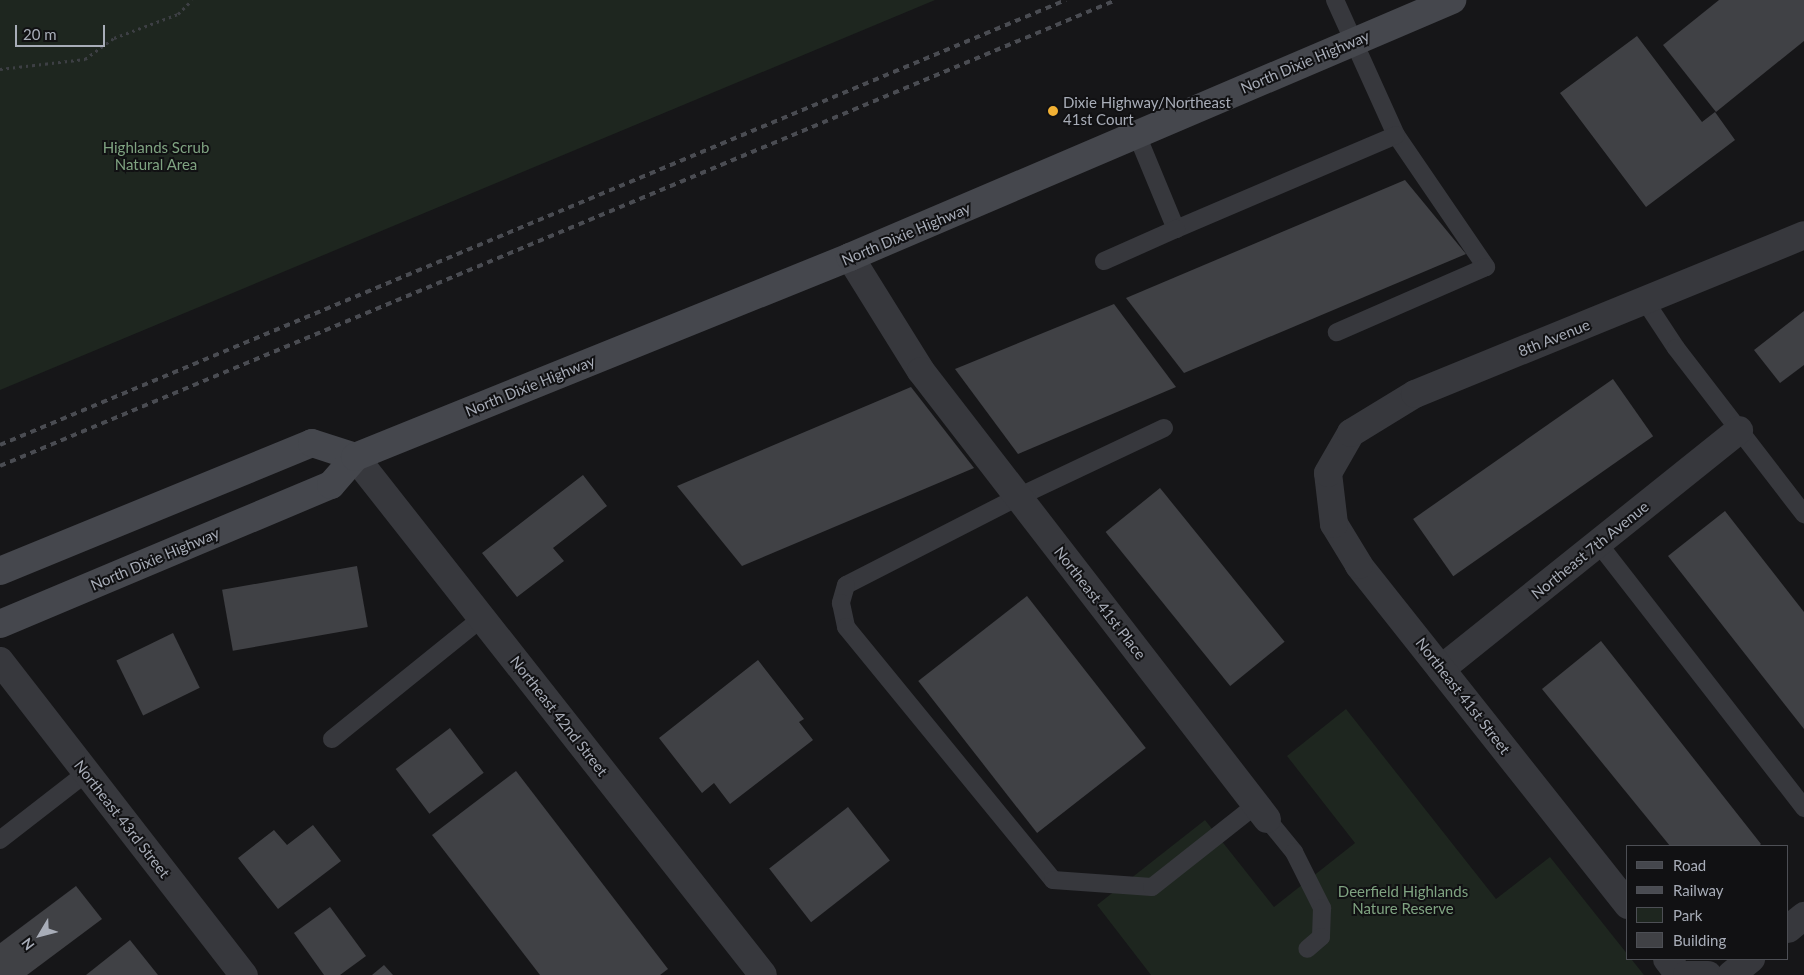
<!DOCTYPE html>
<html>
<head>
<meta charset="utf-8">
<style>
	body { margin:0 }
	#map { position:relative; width:1804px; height:975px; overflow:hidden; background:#161618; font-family:Lato,sans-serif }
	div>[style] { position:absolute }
	.green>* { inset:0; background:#1e261f }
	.building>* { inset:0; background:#404145; transform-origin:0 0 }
	.path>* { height:3px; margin-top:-1.5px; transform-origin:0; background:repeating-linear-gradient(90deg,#3d3f44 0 2.5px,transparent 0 6.5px) }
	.service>* { height:18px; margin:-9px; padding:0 9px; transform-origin:9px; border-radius:9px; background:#37383d }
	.minor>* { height:28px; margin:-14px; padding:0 14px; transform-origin:14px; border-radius:14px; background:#37383d }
	.secondary>* { height:28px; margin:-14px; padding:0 14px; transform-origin:14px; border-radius:14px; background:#45474d }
	.rail>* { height:4px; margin-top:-2px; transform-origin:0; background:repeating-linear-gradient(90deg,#4a4c52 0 6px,transparent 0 11px) }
	.dots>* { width:14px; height:14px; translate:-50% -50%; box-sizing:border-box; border:2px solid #111113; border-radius:50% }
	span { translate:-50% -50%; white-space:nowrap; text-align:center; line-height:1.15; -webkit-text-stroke:4px #111113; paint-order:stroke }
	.street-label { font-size:15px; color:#a8adb8 }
	.poi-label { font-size:15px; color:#a8adb8 }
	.left { translate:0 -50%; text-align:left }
	.park-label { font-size:15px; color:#7fa381 }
	.legend { position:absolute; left:1626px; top:845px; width:162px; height:115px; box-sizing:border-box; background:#111113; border:1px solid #4d4f55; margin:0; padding:6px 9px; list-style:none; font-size:15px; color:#a8adb8 }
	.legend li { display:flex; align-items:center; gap:10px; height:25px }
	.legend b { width:25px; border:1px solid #4d4f55 }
	.north { position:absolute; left:15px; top:910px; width:50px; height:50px; -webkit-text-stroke:4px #111113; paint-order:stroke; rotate:233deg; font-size:14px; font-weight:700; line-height:20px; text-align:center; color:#a8adb8 }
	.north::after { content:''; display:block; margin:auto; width:18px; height:22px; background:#a8adb8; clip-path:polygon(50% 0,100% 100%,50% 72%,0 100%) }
	.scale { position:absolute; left:15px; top:25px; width:90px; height:22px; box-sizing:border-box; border:2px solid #a8adb8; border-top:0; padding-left:6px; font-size:15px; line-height:18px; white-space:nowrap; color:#a8adb8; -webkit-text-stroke:4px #111113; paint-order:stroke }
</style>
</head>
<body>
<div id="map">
	<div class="green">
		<i style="clip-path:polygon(0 0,935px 0,0 390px)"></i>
		<i style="clip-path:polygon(1346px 709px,1496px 899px,1550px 857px,1644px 975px,1151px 975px,1097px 905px,1205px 820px,1274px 907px,1355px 843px,1287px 756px)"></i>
	</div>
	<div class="building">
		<i style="clip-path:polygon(1719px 0,1804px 0,1804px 41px,1716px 112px,1663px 45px)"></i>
		<i style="clip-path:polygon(1637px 36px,1702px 122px,1715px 112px,1735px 140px,1646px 207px,1560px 93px)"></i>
		<i style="clip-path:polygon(1405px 180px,1466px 254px,1184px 373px,1126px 298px)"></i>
		<i style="clip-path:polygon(1114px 304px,1176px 387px,1018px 454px,955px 369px)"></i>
		<i style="clip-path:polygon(1804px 311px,1804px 365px,1780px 383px,1754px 350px)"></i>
		<i style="left:1613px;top:379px;width:70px;height:244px;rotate:55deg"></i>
		<i style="clip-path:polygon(911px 387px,974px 468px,742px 566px,677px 486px)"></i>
		<i style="clip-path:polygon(583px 475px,607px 506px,553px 548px,564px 561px,517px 597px,482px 553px)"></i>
		<i style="left:1160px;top:488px;width:198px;height:70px;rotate:51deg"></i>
		<i style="clip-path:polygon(1725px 511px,1804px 612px,1804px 729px,1668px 556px)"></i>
		<i style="left:357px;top:566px;width:62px;height:137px;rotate:80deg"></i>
		<i style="left:1027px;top:596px;width:193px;height:138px;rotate:52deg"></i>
		<i style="left:173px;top:633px;width:61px;height:63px;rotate:64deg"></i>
		<i style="clip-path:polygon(1601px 641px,1761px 844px,1759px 846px,1670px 846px,1542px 689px)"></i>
		<i style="clip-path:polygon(758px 660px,804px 719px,799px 722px,813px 740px,730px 804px,714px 783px,702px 793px,659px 738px)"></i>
		<i style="left:450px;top:728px;width:56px;height:68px;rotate:53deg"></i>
		<i style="clip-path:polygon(516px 771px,668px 969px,660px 975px,540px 975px,432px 835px)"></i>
		<i style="left:848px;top:807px;width:68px;height:100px;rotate:52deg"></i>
		<i style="clip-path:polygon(313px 825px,341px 861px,278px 909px,238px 858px,274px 830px,287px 845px)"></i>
		<i style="clip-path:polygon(76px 886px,102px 919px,27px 975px,0 975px,0 943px)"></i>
		<i style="clip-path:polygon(330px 907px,366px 956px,340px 975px,324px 975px,294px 933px)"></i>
		<i style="clip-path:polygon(130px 940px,158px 975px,86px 975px)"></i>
		<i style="clip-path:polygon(384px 965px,393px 975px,372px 975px)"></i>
	</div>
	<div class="path">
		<i style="left:0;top:69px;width:86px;rotate:-6.7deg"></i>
		<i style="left:85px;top:59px;width:36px;rotate:-36deg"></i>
		<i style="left:114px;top:38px;width:68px;rotate:-20.6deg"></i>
		<i style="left:178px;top:14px;width:20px;rotate:-45deg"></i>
	</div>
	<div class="service">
		<i style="left:1335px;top:0;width:148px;rotate:65.7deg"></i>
		<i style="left:1396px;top:135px;width:160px;rotate:55.7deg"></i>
		<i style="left:1486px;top:267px;width:163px;rotate:156.4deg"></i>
		<i style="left:1137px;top:135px;width:102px;rotate:67.5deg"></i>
		<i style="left:1176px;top:229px;width:239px;rotate:-23.1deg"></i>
		<i style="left:1104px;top:261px;width:79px;rotate:-24deg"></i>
		<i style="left:1645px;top:301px;width:56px;rotate:56.6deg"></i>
		<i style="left:1676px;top:348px;width:210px;rotate:52.4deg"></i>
		<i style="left:1164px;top:428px;width:161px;rotate:154.7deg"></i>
		<i style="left:1018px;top:497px;width:193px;rotate:152.9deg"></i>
		<i style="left:846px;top:585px;width:19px;rotate:106deg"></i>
		<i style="left:841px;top:603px;width:25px;rotate:78deg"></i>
		<i style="left:846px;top:627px;width:327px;rotate:50.7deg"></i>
		<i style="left:1053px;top:880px;width:99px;rotate:4deg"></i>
		<i style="left:1152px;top:887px;width:132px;rotate:-38.3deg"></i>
		<i style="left:1598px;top:543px;width:336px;rotate:52.1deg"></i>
		<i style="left:332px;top:739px;width:193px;rotate:-38.9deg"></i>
		<i style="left:1267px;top:819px;width:43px;rotate:50.7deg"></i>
		<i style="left:1294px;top:852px;width:63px;rotate:63.4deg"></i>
		<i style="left:1322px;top:908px;width:29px;rotate:92deg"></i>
		<i style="left:1321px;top:937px;width:18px;rotate:139deg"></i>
		<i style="left:0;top:840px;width:109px;rotate:-37.9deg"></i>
	</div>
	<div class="minor">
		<i style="left:850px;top:257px;width:134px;rotate:58.1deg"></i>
		<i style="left:921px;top:371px;width:566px;rotate:52.32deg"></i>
		<i style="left:355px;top:457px;width:659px;rotate:51.77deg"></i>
		<i style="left:0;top:661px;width:398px;rotate:52.2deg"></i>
		<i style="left:1441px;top:669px;width:382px;rotate:-38.7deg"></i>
		<i style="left:1628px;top:905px;width:434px;rotate:-128.4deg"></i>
		<i style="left:1359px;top:565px;width:48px;rotate:-121.4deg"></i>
		<i style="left:1334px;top:524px;width:51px;rotate:-96.7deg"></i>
		<i style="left:1328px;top:473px;width:46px;rotate:-60.1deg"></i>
		<i style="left:1351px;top:433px;width:75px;rotate:-31.4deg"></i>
		<i style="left:1415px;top:394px;width:420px;rotate:-22.2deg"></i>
		<i style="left:1788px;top:929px;width:21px;rotate:-39deg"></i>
		<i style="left:1667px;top:959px;width:20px;rotate:53deg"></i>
		<i style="left:1687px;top:975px;width:21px"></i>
		<i style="left:1731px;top:975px;width:26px;rotate:-39deg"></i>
	</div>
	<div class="secondary">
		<i style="left:0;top:571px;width:337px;rotate:-22.3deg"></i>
		<i style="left:312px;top:443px;width:45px;rotate:18deg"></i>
		<i style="left:0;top:624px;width:359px;rotate:-22.8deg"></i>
		<i style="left:331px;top:485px;width:37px;rotate:-49deg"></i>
		<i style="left:355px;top:457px;width:534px;rotate:-22deg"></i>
		<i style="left:850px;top:257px;width:655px;rotate:-23.12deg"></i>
	</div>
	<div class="rail">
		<i style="left:0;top:445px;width:1155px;rotate:-22.66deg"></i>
		<i style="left:0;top:466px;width:1209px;rotate:-22.66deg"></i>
	</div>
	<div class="dots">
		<i style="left:1053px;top:111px;background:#f2b134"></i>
	</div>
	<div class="street-label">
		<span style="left:1305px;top:62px;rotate:-23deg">North Dixie Highway</span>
		<span style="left:906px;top:234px;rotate:-23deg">North Dixie Highway</span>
		<span style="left:1554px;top:338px;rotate:-22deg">8th Avenue</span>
		<span style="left:530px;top:386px;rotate:-22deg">North Dixie Highway</span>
		<span style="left:1590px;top:550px;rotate:-39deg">Northeast 7th Avenue</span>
		<span style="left:155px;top:559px;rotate:-23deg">North Dixie Highway</span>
		<span style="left:1100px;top:603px;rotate:52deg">Northeast 41st Place</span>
		<span style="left:1463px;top:696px;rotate:52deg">Northeast 41st Street</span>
		<span style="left:559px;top:716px;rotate:52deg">Northeast 42nd Street</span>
		<span style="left:122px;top:819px;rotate:52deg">Northeast 43rd Street</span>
	</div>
	<div class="poi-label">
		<span class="left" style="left:1063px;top:111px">Dixie Highway/Northeast<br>41st Court</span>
	</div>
	<div class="park-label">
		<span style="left:156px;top:156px">Highlands Scrub<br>Natural Area</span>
		<span style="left:1403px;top:900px">Deerfield Highlands<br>Nature Reserve</span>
	</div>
	<ul class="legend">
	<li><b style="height:6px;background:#45474d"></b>Road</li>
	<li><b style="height:6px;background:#4a4c52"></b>Railway</li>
	<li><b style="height:14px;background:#1e261f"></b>Park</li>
	<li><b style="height:14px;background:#404145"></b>Building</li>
	</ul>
	<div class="north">N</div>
	<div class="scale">20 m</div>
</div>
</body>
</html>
